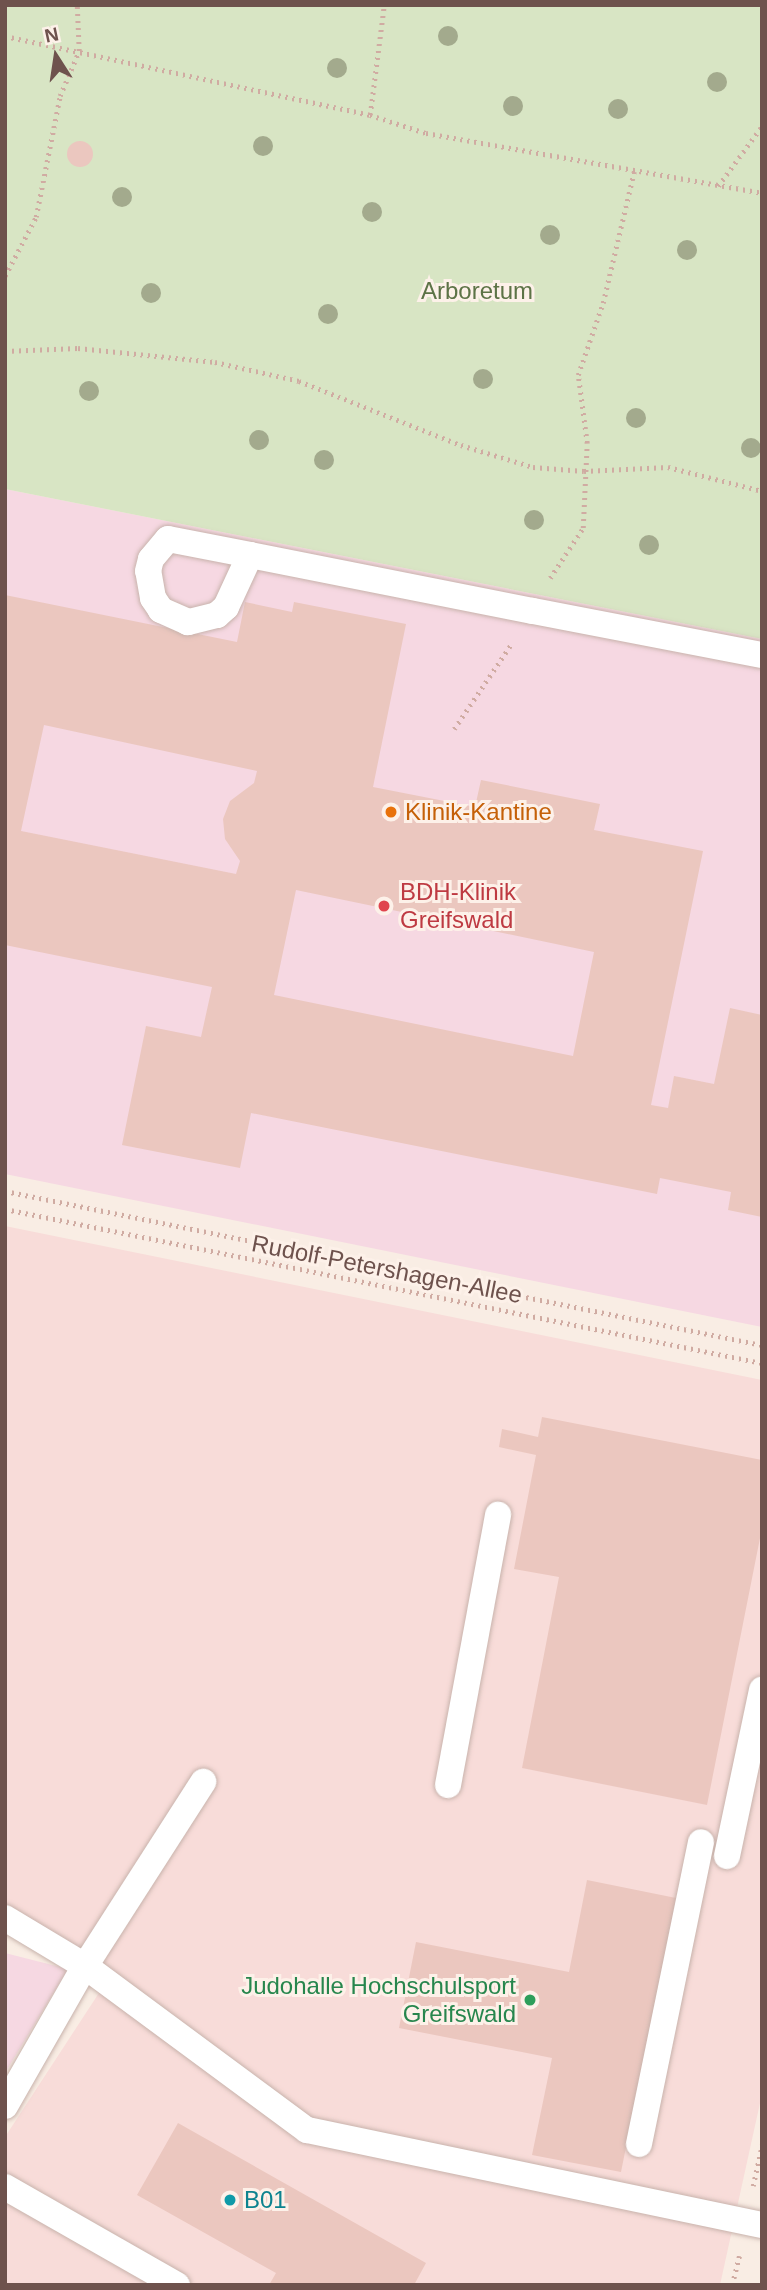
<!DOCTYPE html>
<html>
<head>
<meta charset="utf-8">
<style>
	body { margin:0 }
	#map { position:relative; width:767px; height:2290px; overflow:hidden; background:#f9ede4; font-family:Arial,sans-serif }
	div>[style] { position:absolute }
	.commercial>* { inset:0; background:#f8dcd9 }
	.medical>* { inset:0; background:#f6d8e2 }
	.green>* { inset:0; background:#d8e5c4 }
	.building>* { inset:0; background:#ebc7bf }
	.round { border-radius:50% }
	.path>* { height:4.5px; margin-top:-2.25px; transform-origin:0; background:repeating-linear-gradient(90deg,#d0aba2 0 2px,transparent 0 7px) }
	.roads { filter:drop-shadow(0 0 2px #c8b3ac) drop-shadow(0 0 2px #c8b3ac) }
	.lane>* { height:26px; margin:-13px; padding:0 13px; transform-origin:13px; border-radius:13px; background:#fff }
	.trees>* { width:20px; height:20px; margin:-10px; border-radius:50%; background:#a3aa8d }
	.dots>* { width:19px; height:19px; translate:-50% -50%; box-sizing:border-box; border:4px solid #fdf1e9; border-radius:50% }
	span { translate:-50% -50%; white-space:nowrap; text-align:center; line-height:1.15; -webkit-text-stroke:6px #fdf1e9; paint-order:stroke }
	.park-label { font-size:24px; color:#5d7346 }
	.food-label { font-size:24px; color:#c56008 }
	.left { translate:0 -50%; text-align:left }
	.health-label { font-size:24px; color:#be3a42 }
	.street-label { font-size:24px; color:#6e524d }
	.leisure-label { font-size:24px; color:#27864d }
	.right { translate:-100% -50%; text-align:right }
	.culture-label { font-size:24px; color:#0d838f }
	.frame { position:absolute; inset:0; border:7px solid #6e524d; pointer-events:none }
	.north { position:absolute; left:21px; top:21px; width:70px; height:70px; -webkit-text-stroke:5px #fdf1e9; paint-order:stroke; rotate:348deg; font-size:19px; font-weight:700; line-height:28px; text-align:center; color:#6e524d }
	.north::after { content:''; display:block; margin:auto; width:24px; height:32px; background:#6e524d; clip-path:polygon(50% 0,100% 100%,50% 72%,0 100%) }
</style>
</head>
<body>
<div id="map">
	<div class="commercial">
		<i style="clip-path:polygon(5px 1226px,762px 1380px,762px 2094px,720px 2285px,5px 2285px,5px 2137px,112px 1973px,5px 1908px)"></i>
	</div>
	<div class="medical">
		<i style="clip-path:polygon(5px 489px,762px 639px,762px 1327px,5px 1174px)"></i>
		<i style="clip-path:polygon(5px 1953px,68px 1969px,5px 2073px)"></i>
	</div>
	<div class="green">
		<i style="clip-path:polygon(5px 5px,762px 5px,762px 639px,5px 489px)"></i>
	</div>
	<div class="building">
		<i class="round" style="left:67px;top:141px;width:26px;height:26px"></i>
		<i style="clip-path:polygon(evenodd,5px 595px,237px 642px,245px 602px,292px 612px,294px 602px,406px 624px,373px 787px,475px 807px,481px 780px,600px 804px,594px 830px,703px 851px,651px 1105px,668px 1108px,674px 1076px,714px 1084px,730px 1008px,762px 1015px,762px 1217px,728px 1210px,731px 1192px,660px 1178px,657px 1194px,251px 1113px,240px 1168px,122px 1145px,146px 1026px,201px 1037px,212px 987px,5px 945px,5px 595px,44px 725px,257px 771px,254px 783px,230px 801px,223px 819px,225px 839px,240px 861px,236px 874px,21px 831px,44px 725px,5px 595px,296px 890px,594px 952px,573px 1056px,274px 995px,296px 890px)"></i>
		<i style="clip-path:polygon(542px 1417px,762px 1460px,762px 1528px,707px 1805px,522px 1768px,559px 1577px,514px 1569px,536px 1455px,499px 1447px,502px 1429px,538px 1437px)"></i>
		<i style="clip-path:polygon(587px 1880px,676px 1898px,621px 2172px,532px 2155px,552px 2058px,399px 2028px,416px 1942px,569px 1972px)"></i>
		<i style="clip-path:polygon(178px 2123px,426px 2263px,414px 2285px,269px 2285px,276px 2273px,137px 2195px)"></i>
	</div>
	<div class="path">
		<i style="left:5px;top:36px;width:373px;rotate:12.2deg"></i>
		<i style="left:370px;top:115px;width:59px;rotate:17.8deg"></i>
		<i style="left:426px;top:133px;width:341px;rotate:10.1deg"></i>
		<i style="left:370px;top:115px;width:111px;rotate:-82.7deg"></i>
		<i style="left:718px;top:186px;width:74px;rotate:-53.7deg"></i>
		<i style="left:5px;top:276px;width:67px;rotate:-62.3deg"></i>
		<i style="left:36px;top:217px;width:123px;rotate:-78.8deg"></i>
		<i style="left:60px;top:96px;width:49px;rotate:-67.1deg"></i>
		<i style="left:79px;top:51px;width:46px;rotate:-92.5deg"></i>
		<i style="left:5px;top:351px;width:73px;rotate:-2.4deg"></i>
		<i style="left:78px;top:348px;width:138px;rotate:5.8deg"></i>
		<i style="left:215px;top:362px;width:86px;rotate:12.7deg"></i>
		<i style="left:299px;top:381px;width:174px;rotate:21.6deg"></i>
		<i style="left:461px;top:445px;width:75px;rotate:17deg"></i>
		<i style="left:533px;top:467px;width:51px;rotate:4.5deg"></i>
		<i style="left:584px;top:471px;width:84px;rotate:-2.7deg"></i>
		<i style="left:668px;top:467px;width:97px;rotate:14.3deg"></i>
		<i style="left:550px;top:578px;width:60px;rotate:-56.6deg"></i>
		<i style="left:583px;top:528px;width:85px;rotate:-87.3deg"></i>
		<i style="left:587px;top:443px;width:69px;rotate:-97.5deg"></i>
		<i style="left:578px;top:375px;width:76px;rotate:-70.9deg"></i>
		<i style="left:603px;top:303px;width:135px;rotate:-76.7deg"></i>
		<i style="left:454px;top:729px;width:104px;rotate:-56deg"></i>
		<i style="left:5px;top:1191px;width:773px;rotate:11.5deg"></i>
		<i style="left:5px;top:1209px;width:773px;rotate:11.5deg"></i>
		<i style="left:753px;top:2186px;width:42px;rotate:-77.6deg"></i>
		<i style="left:732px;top:2285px;width:30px;rotate:-76deg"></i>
	</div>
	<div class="roads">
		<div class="lane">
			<i style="left:250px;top:555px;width:57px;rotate:114.8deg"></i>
			<i style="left:226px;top:607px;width:12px;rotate:138deg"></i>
			<i style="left:217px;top:615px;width:30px;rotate:166deg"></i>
			<i style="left:188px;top:622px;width:30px;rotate:-156deg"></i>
			<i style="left:161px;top:610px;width:14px;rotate:-124deg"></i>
			<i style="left:153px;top:598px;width:27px;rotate:-100deg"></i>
			<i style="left:148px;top:571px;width:12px;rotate:-76deg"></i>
			<i style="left:151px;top:559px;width:26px;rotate:-50deg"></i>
			<i style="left:168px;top:539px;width:84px;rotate:11deg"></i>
			<i style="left:250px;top:555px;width:288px;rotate:11.2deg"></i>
			<i style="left:533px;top:611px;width:233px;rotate:10.9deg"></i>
			<i style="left:448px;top:1785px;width:275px;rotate:-79.5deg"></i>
			<i style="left:727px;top:1856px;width:170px;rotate:-78.1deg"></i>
			<i style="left:5px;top:1918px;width:93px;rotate:31deg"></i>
			<i style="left:85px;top:1966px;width:276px;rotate:36.5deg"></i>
			<i style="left:307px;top:2130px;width:465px;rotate:11.8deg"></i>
			<i style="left:5px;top:2106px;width:161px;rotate:-60.3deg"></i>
			<i style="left:85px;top:1966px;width:219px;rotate:-57.3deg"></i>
			<i style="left:639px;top:2144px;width:308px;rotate:-78.4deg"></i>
			<i style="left:5px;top:2187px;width:198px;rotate:29.7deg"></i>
		</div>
	</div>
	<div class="trees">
		<i style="left:448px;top:36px"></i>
		<i style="left:337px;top:68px"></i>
		<i style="left:717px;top:82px"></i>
		<i style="left:513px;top:106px"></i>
		<i style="left:618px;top:109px"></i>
		<i style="left:263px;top:146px"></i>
		<i style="left:122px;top:197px"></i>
		<i style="left:372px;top:212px"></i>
		<i style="left:550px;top:235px"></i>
		<i style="left:687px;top:250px"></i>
		<i style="left:151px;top:293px"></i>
		<i style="left:328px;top:314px"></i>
		<i style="left:483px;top:379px"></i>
		<i style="left:89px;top:391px"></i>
		<i style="left:636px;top:418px"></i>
		<i style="left:259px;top:440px"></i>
		<i style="left:751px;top:448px"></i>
		<i style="left:324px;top:460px"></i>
		<i style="left:534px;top:520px"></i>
		<i style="left:649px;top:545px"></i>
	</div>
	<div class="dots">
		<i style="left:391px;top:812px;background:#e8710a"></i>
		<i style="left:384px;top:906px;background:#e0444e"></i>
		<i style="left:530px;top:2000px;background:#2e9e5b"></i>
		<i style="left:230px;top:2200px;background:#0f9aa8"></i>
	</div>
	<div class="park-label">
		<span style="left:477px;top:291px">Arboretum</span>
	</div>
	<div class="food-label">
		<span class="left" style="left:405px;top:812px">Klinik-Kantine</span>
	</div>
	<div class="health-label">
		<span class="left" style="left:400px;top:906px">BDH-Klinik<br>Greifswald</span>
	</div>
	<div class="street-label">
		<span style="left:387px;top:1269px;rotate:11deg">Rudolf-Petershagen-Allee</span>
	</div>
	<div class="leisure-label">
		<span class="right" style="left:516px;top:2000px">Judohalle Hochschulsport<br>Greifswald</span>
	</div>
	<div class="culture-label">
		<span class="left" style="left:244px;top:2200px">B01</span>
	</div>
	<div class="frame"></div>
	<div class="north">N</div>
</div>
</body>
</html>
